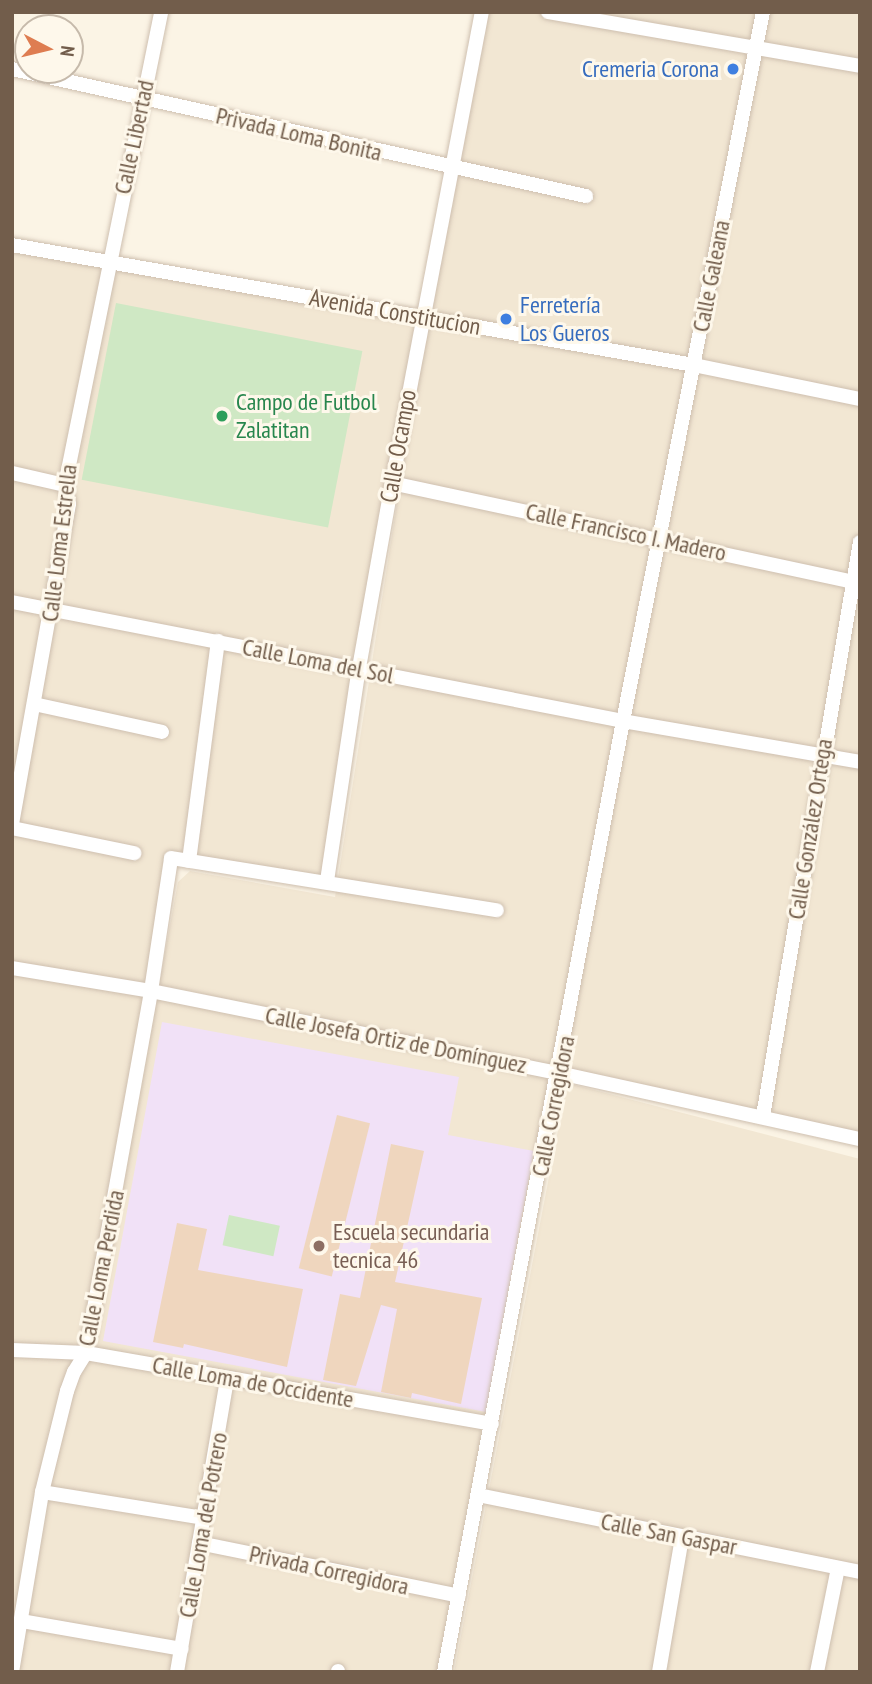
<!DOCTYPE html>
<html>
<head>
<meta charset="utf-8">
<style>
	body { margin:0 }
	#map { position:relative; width:872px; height:1684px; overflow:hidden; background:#fbf4e5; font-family:"PT Sans Narrow",sans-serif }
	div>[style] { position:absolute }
	.residential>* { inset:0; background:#f2e7d3 }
	.education>* { inset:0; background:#f1e1f7 }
	.green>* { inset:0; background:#cfe8c4; transform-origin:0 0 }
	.building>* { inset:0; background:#efd6be; transform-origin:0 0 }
	.roads { filter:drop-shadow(0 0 2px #cebfaf) drop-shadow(0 0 2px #cebfaf) }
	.minor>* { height:14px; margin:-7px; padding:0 7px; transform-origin:7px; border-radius:7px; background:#fff }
	.dots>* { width:19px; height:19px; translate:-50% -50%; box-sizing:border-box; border:4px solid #fef8eb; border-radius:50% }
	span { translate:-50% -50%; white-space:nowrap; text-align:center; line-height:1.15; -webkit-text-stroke:6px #fef8eb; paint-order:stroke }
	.shop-label { font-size:24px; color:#366cbe }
	.right { translate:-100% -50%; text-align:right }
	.left { translate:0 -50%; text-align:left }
	.street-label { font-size:24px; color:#725d4b }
	.leisure-label { font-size:24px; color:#27864d }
	.education-label { font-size:24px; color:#785e54 }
	.frame { position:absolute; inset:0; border:14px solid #725d4b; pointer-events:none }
	.north { position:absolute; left:14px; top:14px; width:70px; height:70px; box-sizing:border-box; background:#fef8eb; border:2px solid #c6baab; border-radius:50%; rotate:97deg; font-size:19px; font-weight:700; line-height:28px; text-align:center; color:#725d4b }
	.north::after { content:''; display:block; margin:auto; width:24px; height:32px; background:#de7d51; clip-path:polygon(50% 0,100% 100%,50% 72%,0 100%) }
</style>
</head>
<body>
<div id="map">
	<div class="residential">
		<i style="clip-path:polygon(481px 12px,860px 12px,860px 1138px,566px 1068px,159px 985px,178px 882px,190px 871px,335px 897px,427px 313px)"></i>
		<i style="clip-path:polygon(12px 252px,415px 321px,320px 881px,169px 862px,148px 993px,555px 1077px,437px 1672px,12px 1672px)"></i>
		<i style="clip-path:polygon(567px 1083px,860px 1159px,860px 1672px,454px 1672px)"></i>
	</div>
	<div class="education">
		<i style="clip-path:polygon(162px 1022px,459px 1077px,448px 1135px,534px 1151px,486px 1412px,103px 1341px)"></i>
	</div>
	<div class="green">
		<i style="left:116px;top:303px;width:251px;height:180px;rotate:11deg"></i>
		<i style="left:229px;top:1215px;width:52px;height:31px;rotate:12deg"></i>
	</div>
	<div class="building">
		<i style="left:337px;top:1115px;width:34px;height:158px;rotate:14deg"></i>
		<i style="clip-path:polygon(391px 1144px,424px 1151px,395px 1282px,482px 1298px,461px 1404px,412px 1393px,411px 1398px,381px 1392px,397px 1309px,381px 1305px,356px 1386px,323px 1380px,340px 1294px,360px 1298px)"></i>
		<i style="clip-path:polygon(177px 1223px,207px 1229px,198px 1270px,303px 1289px,287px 1367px,184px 1344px,183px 1348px,153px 1342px)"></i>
	</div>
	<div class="roads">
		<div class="minor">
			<i style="left:548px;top:12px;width:317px;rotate:9.8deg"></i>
			<i style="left:12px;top:69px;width:588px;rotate:12.48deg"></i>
			<i style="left:12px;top:245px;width:692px;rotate:9.98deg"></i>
			<i style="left:694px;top:365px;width:169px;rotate:11.6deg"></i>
			<i style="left:12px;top:473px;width:54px;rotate:12.8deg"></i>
			<i style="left:392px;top:483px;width:479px;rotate:12.1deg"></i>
			<i style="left:12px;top:602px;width:622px;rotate:11.02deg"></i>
			<i style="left:623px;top:721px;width:241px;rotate:9.8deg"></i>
			<i style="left:34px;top:704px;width:131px;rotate:12.3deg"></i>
			<i style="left:12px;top:824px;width:325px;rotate:-79.9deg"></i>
			<i style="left:69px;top:504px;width:19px;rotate:-102deg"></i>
			<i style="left:65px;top:485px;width:483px;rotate:-78.5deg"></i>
			<i style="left:12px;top:828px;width:125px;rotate:11.6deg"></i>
			<i style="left:189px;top:861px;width:222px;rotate:-82.5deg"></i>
			<i style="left:327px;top:881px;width:215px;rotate:-81.5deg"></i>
			<i style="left:359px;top:668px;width:188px;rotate:-79.9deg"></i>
			<i style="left:392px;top:483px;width:480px;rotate:-79.2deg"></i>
			<i style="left:12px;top:968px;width:141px;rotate:9.4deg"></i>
			<i style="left:151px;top:991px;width:416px;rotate:11.4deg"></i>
			<i style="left:559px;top:1073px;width:308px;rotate:12.4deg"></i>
			<i style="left:763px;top:1116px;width:582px;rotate:-80.41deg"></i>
			<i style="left:12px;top:1350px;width:74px;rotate:2.3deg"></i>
			<i style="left:86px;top:1353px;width:412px;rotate:9.9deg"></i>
			<i style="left:42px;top:1492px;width:164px;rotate:9.1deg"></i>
			<i style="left:478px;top:1495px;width:390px;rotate:11.4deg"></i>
			<i style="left:199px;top:1543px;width:265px;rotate:11.5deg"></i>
			<i style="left:22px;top:1621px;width:162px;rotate:9.9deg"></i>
			<i style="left:12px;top:1672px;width:182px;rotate:-80.5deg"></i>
			<i style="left:42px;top:1492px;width:104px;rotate:-76.1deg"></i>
			<i style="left:67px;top:1391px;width:20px;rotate:-70deg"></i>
			<i style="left:74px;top:1372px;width:22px;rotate:-58deg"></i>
			<i style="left:86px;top:1353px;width:368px;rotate:-79.8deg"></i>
			<i style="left:151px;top:991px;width:134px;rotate:-81.4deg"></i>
			<i style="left:171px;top:858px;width:330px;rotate:9.1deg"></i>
			<i style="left:177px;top:1672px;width:298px;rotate:-80.3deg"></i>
			<i style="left:338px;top:1672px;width:1px;rotate:-90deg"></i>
			<i style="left:444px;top:1672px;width:968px;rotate:-79.34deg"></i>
			<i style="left:623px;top:721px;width:723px;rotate:-78.83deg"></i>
			<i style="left:659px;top:1672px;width:137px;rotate:-80.3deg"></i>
			<i style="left:817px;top:1672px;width:106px;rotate:-78.6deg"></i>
		</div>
	</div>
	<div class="dots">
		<i style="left:733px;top:69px;background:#3f7fe0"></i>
		<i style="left:506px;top:319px;background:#3f7fe0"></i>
		<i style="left:222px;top:416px;background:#2e9e5b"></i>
		<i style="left:319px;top:1246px;background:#8d6e63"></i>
	</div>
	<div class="shop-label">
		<span class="right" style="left:719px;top:69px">Cremeria Corona</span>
		<span class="left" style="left:520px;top:319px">Ferretería<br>Los Gueros</span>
	</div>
	<div class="street-label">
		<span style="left:299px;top:134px;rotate:13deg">Privada Loma Bonita</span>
		<span style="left:134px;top:137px;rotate:-78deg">Calle Libertad</span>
		<span style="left:711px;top:276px;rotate:-79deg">Calle Galeana</span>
		<span style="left:395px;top:312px;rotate:10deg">Avenida Constitucion</span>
		<span style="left:398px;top:446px;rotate:-80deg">Calle Ocampo</span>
		<span style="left:626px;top:532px;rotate:12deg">Calle Francisco I. Madero</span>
		<span style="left:59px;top:543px;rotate:-83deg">Calle Loma Estrella</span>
		<span style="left:318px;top:661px;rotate:11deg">Calle Loma del Sol</span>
		<span style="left:810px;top:829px;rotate:-81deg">Calle González Ortega</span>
		<span style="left:396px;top:1040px;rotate:11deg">Calle Josefa Ortiz de Domínguez</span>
		<span style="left:553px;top:1106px;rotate:-79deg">Calle Corregidora</span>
		<span style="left:101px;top:1268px;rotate:-79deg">Calle Loma Perdida</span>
		<span style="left:253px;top:1382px;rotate:10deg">Calle Loma de Occidente</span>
		<span style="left:203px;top:1525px;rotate:-80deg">Calle Loma del Potrero</span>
		<span style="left:669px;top:1534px;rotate:11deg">Calle San Gaspar</span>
		<span style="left:329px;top:1570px;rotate:12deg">Privada Corregidora</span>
	</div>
	<div class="leisure-label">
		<span class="left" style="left:236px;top:416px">Campo de Futbol<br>Zalatitan</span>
	</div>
	<div class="education-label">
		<span class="left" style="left:333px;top:1246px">Escuela secundaria<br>tecnica 46</span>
	</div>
	<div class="frame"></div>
	<div class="north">N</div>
</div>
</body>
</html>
